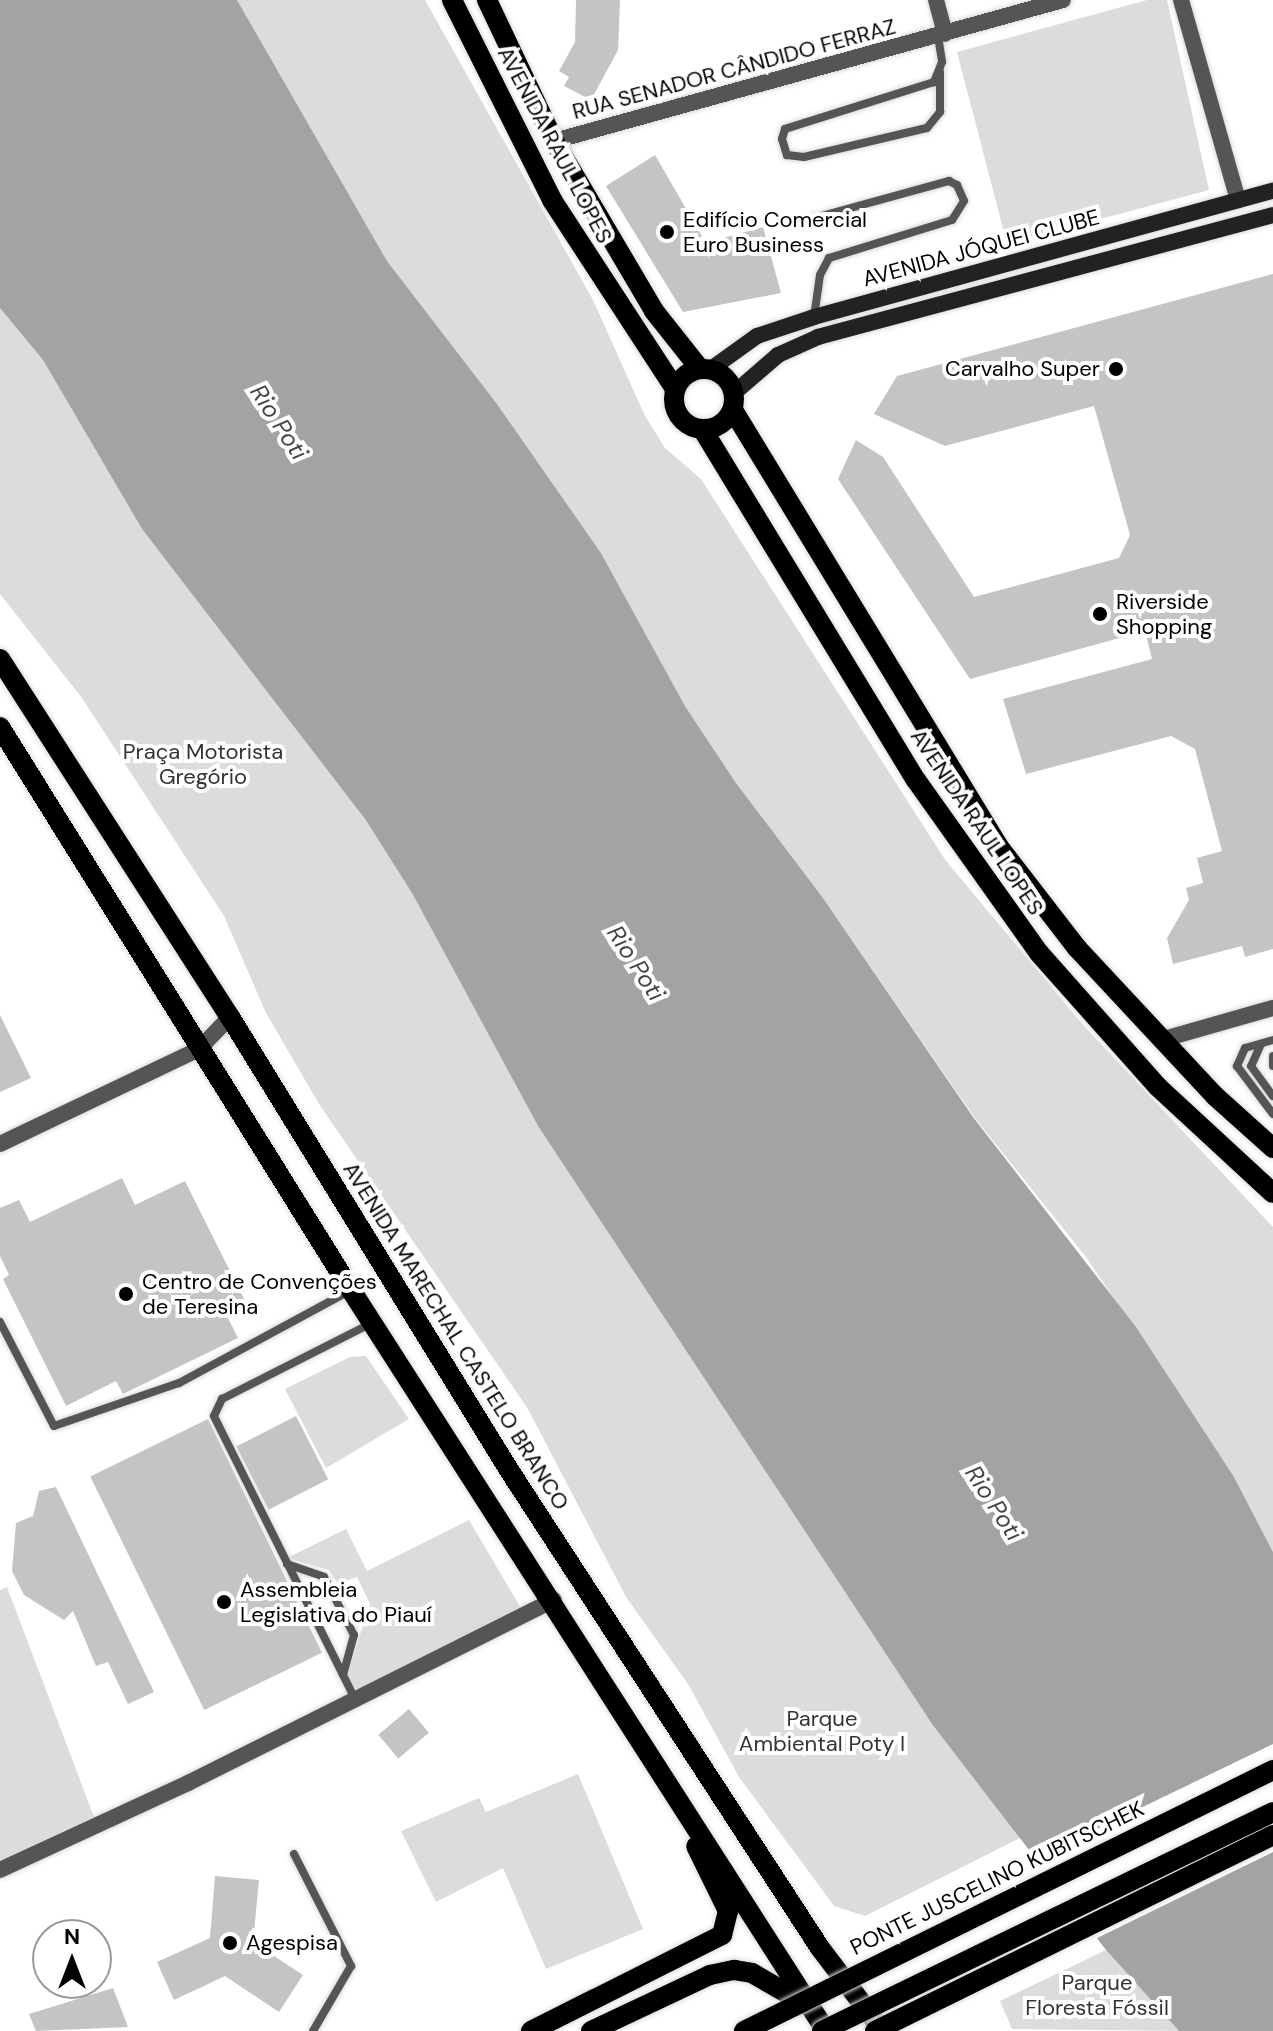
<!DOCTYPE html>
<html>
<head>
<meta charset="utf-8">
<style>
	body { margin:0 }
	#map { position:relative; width:1273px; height:2031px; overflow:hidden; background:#fff; font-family:"DM Sans",sans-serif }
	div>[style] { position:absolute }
	.green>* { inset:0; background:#dcdcdc }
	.water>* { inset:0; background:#a3a3a3 }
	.pier>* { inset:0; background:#fff }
	.building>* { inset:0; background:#c4c4c4; transform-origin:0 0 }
	.roads { filter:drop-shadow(0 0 2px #dbdbdb) drop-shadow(0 0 2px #dbdbdb) }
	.service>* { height:8px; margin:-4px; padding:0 4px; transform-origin:4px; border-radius:4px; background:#555 }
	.minor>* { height:16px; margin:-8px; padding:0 8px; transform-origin:8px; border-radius:8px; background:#555 }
	.secondary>* { height:16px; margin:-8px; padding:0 8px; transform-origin:8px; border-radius:8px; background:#222 }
	.primary>* { height:20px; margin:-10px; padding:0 10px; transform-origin:10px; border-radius:10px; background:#000 }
	.primary>.ring { margin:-10px; padding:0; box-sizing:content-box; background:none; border:20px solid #000; border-radius:50% }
	.bridges { filter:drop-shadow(0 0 2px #dbdbdb) drop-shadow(0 0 2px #dbdbdb) }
	.primary-bridge>* { height:20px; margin:-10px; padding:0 10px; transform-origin:10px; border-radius:10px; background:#000 }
	.dots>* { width:22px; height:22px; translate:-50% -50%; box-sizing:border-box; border:4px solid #fff; border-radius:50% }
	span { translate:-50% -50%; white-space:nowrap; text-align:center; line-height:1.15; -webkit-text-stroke:8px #fff; paint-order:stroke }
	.street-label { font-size:22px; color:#000 }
	.poi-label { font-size:22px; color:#000 }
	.left { translate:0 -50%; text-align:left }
	.right { translate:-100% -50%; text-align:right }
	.park-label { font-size:22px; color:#333 }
	.water-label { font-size:24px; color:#444; font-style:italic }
	.north { position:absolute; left:32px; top:1919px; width:80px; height:80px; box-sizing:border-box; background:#fff; border:2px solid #999; border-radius:50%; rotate:0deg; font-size:22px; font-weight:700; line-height:32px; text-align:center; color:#000 }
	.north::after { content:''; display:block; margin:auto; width:28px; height:36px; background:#000; clip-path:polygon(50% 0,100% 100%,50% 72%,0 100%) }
</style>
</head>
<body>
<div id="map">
	<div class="green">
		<i style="clip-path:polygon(237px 0,425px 0,593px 300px,645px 416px,665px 448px,701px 479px,946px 861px,1084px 1026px,1273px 1227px,1273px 1552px,1234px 1477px,1086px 1257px,974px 1117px,823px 898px,736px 783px,685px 706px,601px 553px,497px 404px,387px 261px)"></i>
		<i style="clip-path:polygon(1147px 0,1167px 0,1209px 190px,1007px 244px,957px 52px)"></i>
		<i style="clip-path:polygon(0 308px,43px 360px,142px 529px,365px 819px,412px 893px,538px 1126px,932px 1724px,1022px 1837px,865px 1916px,834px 1906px,739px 1777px,688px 1684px,626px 1597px,528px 1409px,319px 1104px,266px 1013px,224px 916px,82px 698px,0 594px)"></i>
		<i style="clip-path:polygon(366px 1356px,409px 1419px,326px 1468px,285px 1389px,350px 1357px)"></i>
		<i style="clip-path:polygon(469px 1520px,521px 1608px,355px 1691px,347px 1676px,370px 1604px,357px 1577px,338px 1584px,329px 1570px,287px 1558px,346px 1529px,367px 1571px)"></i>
		<i style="clip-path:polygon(7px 1587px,94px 1817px,0 1861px,0 1590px)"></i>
		<i style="clip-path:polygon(578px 1774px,643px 1929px,546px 1969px,503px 1868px,436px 1902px,401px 1831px,479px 1798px,486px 1812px)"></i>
		<i style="clip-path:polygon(1106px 1950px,1179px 2031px,1012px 2029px,1000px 2001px)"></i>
	</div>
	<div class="water">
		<i style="clip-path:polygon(0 0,237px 0,387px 261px,497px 404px,601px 553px,685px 706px,736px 783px,823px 898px,973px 1117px,1136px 1327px,1234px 1477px,1273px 1552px,1273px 2031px,1179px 2031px,1106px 1950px,932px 1724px,538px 1126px,412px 893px,365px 819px,142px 529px,43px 360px,0 308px)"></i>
	</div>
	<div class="pier">
		<i style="clip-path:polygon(1273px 1744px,1273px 1852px,1093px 1940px,1033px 1860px)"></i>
	</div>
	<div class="building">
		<i style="clip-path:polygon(576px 0,620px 0,618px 50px,591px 100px,564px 86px,569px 77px,559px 71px,575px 42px)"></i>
		<i style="clip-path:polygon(655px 155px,703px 238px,716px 240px,763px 227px,781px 293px,683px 312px,606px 186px)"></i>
		<i style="clip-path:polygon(1273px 274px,1273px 949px,1245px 957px,1242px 946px,1173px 964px,1167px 938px,1189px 900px,1186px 888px,1203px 883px,1197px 858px,1222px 851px,1195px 749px,1171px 736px,1026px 774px,1003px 699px,1152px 659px,1145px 631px,970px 679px,838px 479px,856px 440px,883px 457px,974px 597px,1119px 558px,1130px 535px,1094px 406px,945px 446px,874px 414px,897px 376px)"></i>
		<i style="clip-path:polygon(0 1015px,31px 1078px,0 1092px)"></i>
		<i style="clip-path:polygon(122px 1178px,135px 1205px,185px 1181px,249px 1309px,228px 1318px,238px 1338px,123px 1394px,116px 1381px,66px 1406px,3px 1279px,9px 1275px,0 1256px,0 1208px,19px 1200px,30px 1222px)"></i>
		<i style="left:296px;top:1416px;width:71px;height:67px;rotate:63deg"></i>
		<i style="left:208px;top:1419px;width:260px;height:131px;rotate:64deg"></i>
		<i style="clip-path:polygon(56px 1487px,154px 1692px,128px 1704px,108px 1662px,96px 1666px,73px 1611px,64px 1620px,24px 1595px,12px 1571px,16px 1523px,33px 1516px,39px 1491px)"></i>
		<i style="left:409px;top:1709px;width:31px;height:40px;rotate:50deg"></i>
		<i style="clip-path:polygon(215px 1876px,259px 1880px,253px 1942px,303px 1975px,279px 2012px,225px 1976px,174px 2000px,157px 1962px,210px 1938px)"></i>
		<i style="clip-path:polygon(113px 1988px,128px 2027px,36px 2031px,29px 2014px)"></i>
	</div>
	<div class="roads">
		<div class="service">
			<i style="left:938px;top:36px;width:26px;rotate:81deg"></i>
			<i style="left:942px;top:62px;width:22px;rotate:112deg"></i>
			<i style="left:934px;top:82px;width:156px;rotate:162.5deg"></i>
			<i style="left:785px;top:129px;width:10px;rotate:107deg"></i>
			<i style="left:782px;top:139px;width:17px;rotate:73deg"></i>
			<i style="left:787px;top:155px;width:17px;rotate:7deg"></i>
			<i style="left:804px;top:157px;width:126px;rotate:-13.3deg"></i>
			<i style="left:927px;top:128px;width:21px;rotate:-51deg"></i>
			<i style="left:940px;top:112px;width:40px;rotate:-90deg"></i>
			<i style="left:796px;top:223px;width:159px;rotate:-15.4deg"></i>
			<i style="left:949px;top:181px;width:9px;rotate:27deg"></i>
			<i style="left:957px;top:185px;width:17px;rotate:66deg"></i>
			<i style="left:964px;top:201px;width:22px;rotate:122deg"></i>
			<i style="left:952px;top:220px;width:129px;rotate:162.8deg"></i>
			<i style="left:829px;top:258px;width:19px;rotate:118deg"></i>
			<i style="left:820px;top:275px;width:42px;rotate:98.1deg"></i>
			<i style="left:1273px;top:1040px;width:29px;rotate:164deg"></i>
			<i style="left:1245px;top:1048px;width:20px;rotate:114deg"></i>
			<i style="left:1237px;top:1066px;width:60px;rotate:53.1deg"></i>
			<i style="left:1261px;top:1044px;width:24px;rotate:114deg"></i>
			<i style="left:1251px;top:1066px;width:37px;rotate:54deg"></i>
			<i style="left:1273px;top:1056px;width:10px;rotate:90deg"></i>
			<i style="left:0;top:1322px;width:117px;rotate:62.6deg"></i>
			<i style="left:54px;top:1426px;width:132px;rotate:-19deg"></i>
			<i style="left:179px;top:1383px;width:196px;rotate:-28.4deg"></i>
			<i style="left:287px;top:1564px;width:39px;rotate:19deg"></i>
			<i style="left:324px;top:1577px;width:65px;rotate:62.7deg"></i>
			<i style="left:354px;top:1635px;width:41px;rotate:105.4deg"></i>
			<i style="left:355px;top:1699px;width:316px;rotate:-116.5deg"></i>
			<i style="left:214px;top:1416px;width:19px;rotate:-65deg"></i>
			<i style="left:222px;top:1399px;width:168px;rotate:-26.9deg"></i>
			<i style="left:294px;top:1854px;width:126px;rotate:63deg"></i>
			<i style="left:351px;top:1966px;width:75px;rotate:120.3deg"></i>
		</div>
		<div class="minor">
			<i style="left:936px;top:0;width:35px;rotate:75deg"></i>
			<i style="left:1181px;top:0;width:208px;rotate:74.1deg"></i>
			<i style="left:554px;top:141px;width:528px;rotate:-15.48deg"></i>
			<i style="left:1164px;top:1039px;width:113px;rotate:-15.9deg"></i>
			<i style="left:0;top:1144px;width:221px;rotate:-25.5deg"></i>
			<i style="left:199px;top:1049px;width:45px;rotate:-45.9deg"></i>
			<i style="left:0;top:1870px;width:207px;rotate:-24.8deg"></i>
			<i style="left:188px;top:1783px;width:409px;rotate:-26.6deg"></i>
		</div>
		<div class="secondary">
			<i style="left:711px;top:369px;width:57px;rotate:-35.7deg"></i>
			<i style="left:757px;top:336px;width:60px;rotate:-18.4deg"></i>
			<i style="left:814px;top:317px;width:476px;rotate:-15.4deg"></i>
			<i style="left:734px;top:393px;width:58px;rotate:-40.8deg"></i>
			<i style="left:778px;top:355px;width:44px;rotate:-24.2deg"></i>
			<i style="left:818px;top:337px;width:471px;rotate:-15deg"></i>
		</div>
		<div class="primary">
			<i style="left:452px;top:0;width:224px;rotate:63.4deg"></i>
			<i style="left:552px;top:200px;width:225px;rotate:56.9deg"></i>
			<i style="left:487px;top:0;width:156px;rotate:64.6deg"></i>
			<i style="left:554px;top:141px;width:197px;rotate:59.5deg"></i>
			<i style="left:654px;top:311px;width:74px;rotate:51.6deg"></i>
			<i class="ring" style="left:674px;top:369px;width:40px;height:40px"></i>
			<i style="left:733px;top:410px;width:512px;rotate:58.67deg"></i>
			<i style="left:999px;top:847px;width:128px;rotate:52.3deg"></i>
			<i style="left:1077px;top:948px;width:202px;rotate:47deg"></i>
			<i style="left:1215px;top:1096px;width:78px;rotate:41.9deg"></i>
			<i style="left:703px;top:430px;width:410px;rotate:58.7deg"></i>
			<i style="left:916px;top:780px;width:212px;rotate:54.6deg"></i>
			<i style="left:1039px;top:953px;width:179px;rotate:48.4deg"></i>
			<i style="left:1158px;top:1087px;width:156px;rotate:42.7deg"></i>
			<i style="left:0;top:659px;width:426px;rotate:57.3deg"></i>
			<i style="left:230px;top:1017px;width:532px;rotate:58.37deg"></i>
			<i style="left:509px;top:1470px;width:570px;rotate:56.95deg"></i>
			<i style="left:820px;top:1948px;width:104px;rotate:52.8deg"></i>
			<i style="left:0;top:727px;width:663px;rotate:58.06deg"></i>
			<i style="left:351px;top:1290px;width:880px;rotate:57.34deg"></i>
			<i style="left:531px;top:2031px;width:214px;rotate:-26.7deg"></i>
			<i style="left:722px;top:1935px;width:25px;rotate:-76deg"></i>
			<i style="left:728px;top:1911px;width:72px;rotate:-116.2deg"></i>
			<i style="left:591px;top:2031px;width:132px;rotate:-25.2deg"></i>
			<i style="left:710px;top:1975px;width:25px;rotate:-12deg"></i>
			<i style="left:734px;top:1970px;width:18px;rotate:9deg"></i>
			<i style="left:752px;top:1973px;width:66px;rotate:30.1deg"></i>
		</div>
	</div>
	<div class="bridges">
		<div class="primary-bridge">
			<i style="left:744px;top:2031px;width:590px;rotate:-26.26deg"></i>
			<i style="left:822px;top:2031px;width:501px;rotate:-25.9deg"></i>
			<i style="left:875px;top:2031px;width:444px;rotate:-26.2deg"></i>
		</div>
	</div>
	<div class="dots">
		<i style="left:667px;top:232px;background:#000"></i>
		<i style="left:1116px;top:369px;background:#000"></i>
		<i style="left:1100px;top:614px;background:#000"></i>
		<i style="left:126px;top:1294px;background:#000"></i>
		<i style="left:224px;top:1602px;background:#000"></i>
		<i style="left:230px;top:1943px;background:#000"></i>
	</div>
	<div class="street-label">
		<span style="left:734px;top:69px;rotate:-15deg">RUA SENADOR CÂNDIDO FERRAZ</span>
		<span style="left:555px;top:145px;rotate:62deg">AVENIDA RAUL LOPES</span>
		<span style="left:981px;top:248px;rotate:-15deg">AVENIDA JÓQUEI CLUBE</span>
		<span style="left:977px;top:822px;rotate:56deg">AVENIDA RAUL LOPES</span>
		<span style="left:456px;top:1336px;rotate:58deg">AVENIDA MARECHAL CASTELO BRANCO</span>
		<span style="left:997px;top:1878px;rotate:-26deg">PONTE JUSCELINO KUBITSCHEK</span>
	</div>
	<div class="poi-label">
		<span class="left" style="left:683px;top:232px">Edifício Comercial<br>Euro Business</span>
		<span class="right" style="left:1100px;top:369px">Carvalho Super</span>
		<span class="left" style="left:1116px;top:614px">Riverside<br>Shopping</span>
		<span class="left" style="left:142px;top:1294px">Centro de Convenções<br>de Teresina</span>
		<span class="left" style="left:240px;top:1602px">Assembleia<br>Legislativa do Piauí</span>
		<span class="left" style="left:246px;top:1943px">Agespisa</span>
	</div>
	<div class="park-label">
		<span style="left:203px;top:764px">Praça Motorista<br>Gregório</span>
		<span style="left:822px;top:1731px">Parque<br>Ambiental Poty I</span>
		<span style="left:1097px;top:1995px">Parque<br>Floresta Fóssil</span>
	</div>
	<div class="water-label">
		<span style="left:279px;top:422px;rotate:57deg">Rio Poti</span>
		<span style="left:636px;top:963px;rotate:57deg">Rio Poti</span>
		<span style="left:994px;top:1503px;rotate:57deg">Rio Poti</span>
	</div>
	<div class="north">N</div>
</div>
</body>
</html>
